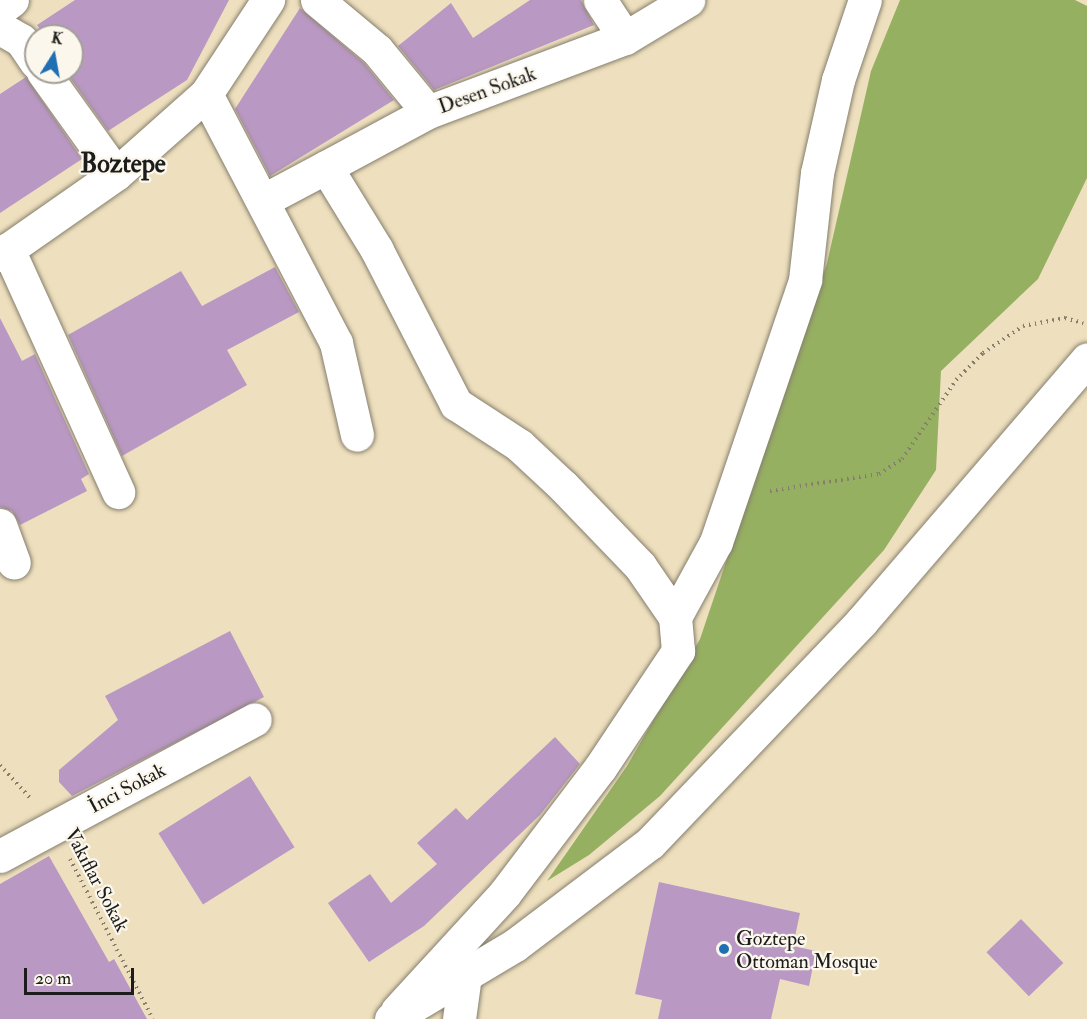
<!DOCTYPE html>
<html>
<head>
<meta charset="utf-8">
<style>
	body { margin:0 }
	#map { position:relative; width:1087px; height:1019px; overflow:hidden; background:#eee0be; font-family:"IM FELL Double Pica",serif }
	div>[style] { position:absolute }
	.forest>* { inset:0; background:#96b062 }
	.building>* { inset:0; background:#b999c3; transform-origin:0 0 }
	.path>* { height:4px; margin-top:-2px; transform-origin:0; background:repeating-linear-gradient(90deg,#857e6d 0 1.5px,transparent 0 6px) }
	.roads { filter:drop-shadow(0 0 2px #857e6d) drop-shadow(0 0 2px #857e6d) }
	.minor>* { height:33px; margin:-16.5px; padding:0 16.5px; transform-origin:16.5px; border-radius:16.5px; background:#fff }
	.tertiary>* { height:33px; margin:-16.5px; padding:0 16.5px; transform-origin:16.5px; border-radius:16.5px; background:#fff }
	.dots>* { width:16px; height:16px; translate:-50% -50%; box-sizing:border-box; border:3px solid #fbf7ec; border-radius:50% }
	span { translate:-50% -50%; white-space:nowrap; text-align:center; line-height:1.15; -webkit-text-stroke:4.5px #fbf7ec; paint-order:stroke }
	.street-label { font-size:20px; color:#1c1c1c }
	.poi-label { font-size:20px; color:#1c1c1c }
	.left { translate:0 -50%; text-align:left }
	.district-label { font-size:26px; color:#1c1c1c; font-weight:700 }
	.north { position:absolute; left:24px; top:24px; width:60px; height:60px; box-sizing:border-box; background:#fbf7ec; border:2px solid #a29f99; border-radius:50%; rotate:11deg; font-size:16px; font-weight:700; line-height:24px; text-align:center; color:#1c1c1c }
	.north::after { content:''; display:block; margin:auto; width:21px; height:27px; background:#1f6fb2; clip-path:polygon(50% 0,100% 100%,50% 72%,0 100%) }
	.scale { position:absolute; left:24px; top:968px; width:110px; height:27px; box-sizing:border-box; border:3px solid #1c1c1c; border-top:0; padding-left:8px; font-size:18px; line-height:21px; white-space:nowrap; color:#1c1c1c; -webkit-text-stroke:4px #fbf7ec; paint-order:stroke }
</style>
</head>
<body>
<div id="map">
	<div class="forest">
		<i style="clip-path:polygon(900px 0,1075px 0,1087px 6px,1087px 178px,1038px 279px,941px 371px,936px 470px,884px 550px,660px 796px,589px 855px,547px 881px,627px 766px,700px 639px,827px 263px,871px 71px)"></i>
	</div>
	<div class="building">
		<i style="clip-path:polygon(75px 0,229px 0,187px 80px,108px 131px,66px 72px,72px 72px,72px 36px,45px 36px,37px 25px)"></i>
		<i style="clip-path:polygon(530px 0,581px 0,594px 25px,434px 90px,398px 46px,451px 3px,473px 38px)"></i>
		<i style="clip-path:polygon(300px 8px,364px 63px,394px 100px,270px 176px,235px 109px)"></i>
		<i style="clip-path:polygon(26px 77px,82px 159px,0 213px,0 94px)"></i>
		<i style="clip-path:polygon(275px 267px,299px 312px,227px 350px,247px 385px,122px 456px,68px 335px,181px 271px,202px 306px)"></i>
		<i style="clip-path:polygon(0 318px,22px 361px,35px 354px,89px 474px,81px 479px,87px 491px,20px 525px,12px 511px,0 507px)"></i>
		<i style="clip-path:polygon(230px 631px,264px 697px,72px 796px,59px 782px,59px 770px,118px 720px,105px 696px)"></i>
		<i style="clip-path:polygon(555px 737px,580px 764px,540px 815px,424px 926px,369px 962px,328px 903px,370px 874px,391px 903px,437px 864px,417px 843px,456px 808px,467px 820px)"></i>
		<i style="left:250px;top:776px;width:84px;height:108px;rotate:58deg"></i>
		<i style="clip-path:polygon(49px 856px,109px 962px,114px 959px,147px 1019px,0 1019px,0 884px)"></i>
		<i style="clip-path:polygon(659px 882px,800px 913px,793px 946px,816px 951px,809px 986px,780px 979px,771px 1019px,658px 1019px,662px 1000px,635px 994px)"></i>
		<i style="left:1021px;top:919px;width:61px;height:48px;rotate:46deg"></i>
	</div>
	<div class="path">
		<i style="left:770px;top:491px;width:110px;rotate:-8.9deg"></i>
		<i style="left:879px;top:474px;width:27px;rotate:-33deg"></i>
		<i style="left:902px;top:459px;width:96px;rotate:-55.6deg"></i>
		<i style="left:956px;top:380px;width:38px;rotate:-45deg"></i>
		<i style="left:983px;top:353px;width:48px;rotate:-34deg"></i>
		<i style="left:1023px;top:326px;width:43px;rotate:-10.8deg"></i>
		<i style="left:1065px;top:318px;width:19px;rotate:16deg"></i>
		<i style="left:0;top:765px;width:47px;rotate:47.6deg"></i>
		<i style="left:70px;top:859px;width:180px;rotate:62.6deg"></i>
	</div>
	<div class="roads">
		<div class="minor">
			<i style="left:317px;top:0;width:78px;rotate:39.8deg"></i>
			<i style="left:377px;top:50px;width:80px;rotate:50.6deg"></i>
			<i style="left:600px;top:0;width:45px;rotate:56.7deg"></i>
			<i style="left:0;top:9px;width:15px;rotate:-37deg"></i>
			<i style="left:0;top:28px;width:24px;rotate:30deg"></i>
			<i style="left:21px;top:40px;width:27px;rotate:56deg"></i>
			<i style="left:43px;top:72px;width:125px;rotate:54.4deg"></i>
			<i style="left:206px;top:94px;width:281px;rotate:62.4deg"></i>
			<i style="left:336px;top:343px;width:94px;rotate:77.1deg"></i>
			<i style="left:264px;top:200px;width:70px;rotate:-28deg"></i>
			<i style="left:8px;top:249px;width:267px;rotate:65.6deg"></i>
			<i style="left:0;top:525px;width:40px;rotate:69.8deg"></i>
			<i style="left:675px;top:617px;width:62px;rotate:-124.5deg"></i>
			<i style="left:640px;top:566px;width:111px;rotate:-133.9deg"></i>
			<i style="left:563px;top:486px;width:60px;rotate:-137deg"></i>
			<i style="left:519px;top:445px;width:75px;rotate:-146.9deg"></i>
			<i style="left:456px;top:404px;width:173px;rotate:-117.2deg"></i>
			<i style="left:377px;top:250px;width:97px;rotate:-121.6deg"></i>
			<i style="left:326px;top:167px;width:116px;rotate:-28.3deg"></i>
			<i style="left:428px;top:112px;width:210px;rotate:-20.6deg"></i>
			<i style="left:625px;top:38px;width:74px;rotate:-31.1deg"></i>
			<i style="left:0;top:856px;width:289px;rotate:-28.2deg"></i>
			<i style="left:397px;top:1011px;width:160px;rotate:-47.5deg"></i>
			<i style="left:505px;top:893px;width:157px;rotate:-52.8deg"></i>
			<i style="left:600px;top:768px;width:141px;rotate:-56.3deg"></i>
			<i style="left:678px;top:651px;width:34px;rotate:-95deg"></i>
			<i style="left:675px;top:617px;width:85px;rotate:-61.3deg"></i>
			<i style="left:716px;top:542px;width:277px;rotate:-71.2deg"></i>
			<i style="left:805px;top:280px;width:108px;rotate:-83.6deg"></i>
			<i style="left:817px;top:173px;width:95px;rotate:-77.3deg"></i>
			<i style="left:838px;top:80px;width:84px;rotate:-71.4deg"></i>
			<i style="left:459px;top:1019px;width:44px;rotate:-82.2deg"></i>
		</div>
		<div class="tertiary">
			<i style="left:0;top:255px;width:141px;rotate:-34.9deg"></i>
			<i style="left:116px;top:174px;width:120px;rotate:-41.6deg"></i>
			<i style="left:206px;top:94px;width:113px;rotate:-56.6deg"></i>
			<i style="left:391px;top:1019px;width:144px;rotate:-30.8deg"></i>
			<i style="left:515px;top:945px;width:169px;rotate:-37.1deg"></i>
			<i style="left:650px;top:843px;width:307px;rotate:-46.3deg"></i>
			<i style="left:862px;top:621px;width:345px;rotate:-49.3deg"></i>
		</div>
	</div>
	<div class="dots">
		<i style="left:724px;top:949px;background:#1f6fb2"></i>
	</div>
	<div class="street-label">
		<span style="left:487px;top:90px;rotate:-20deg">Desen Sokak</span>
		<span style="left:127px;top:788px;rotate:-28deg">İnci Sokak</span>
		<span style="left:97px;top:880px;rotate:62deg">Vakıflar Sokak</span>
	</div>
	<div class="poi-label">
		<span class="left" style="left:736px;top:950px">Goztepe<br>Ottoman Mosque</span>
	</div>
	<div class="district-label">
		<span style="left:123px;top:165px">Boztepe</span>
	</div>
	<div class="north">K</div>
	<div class="scale">20 m</div>
</div>
</body>
</html>
